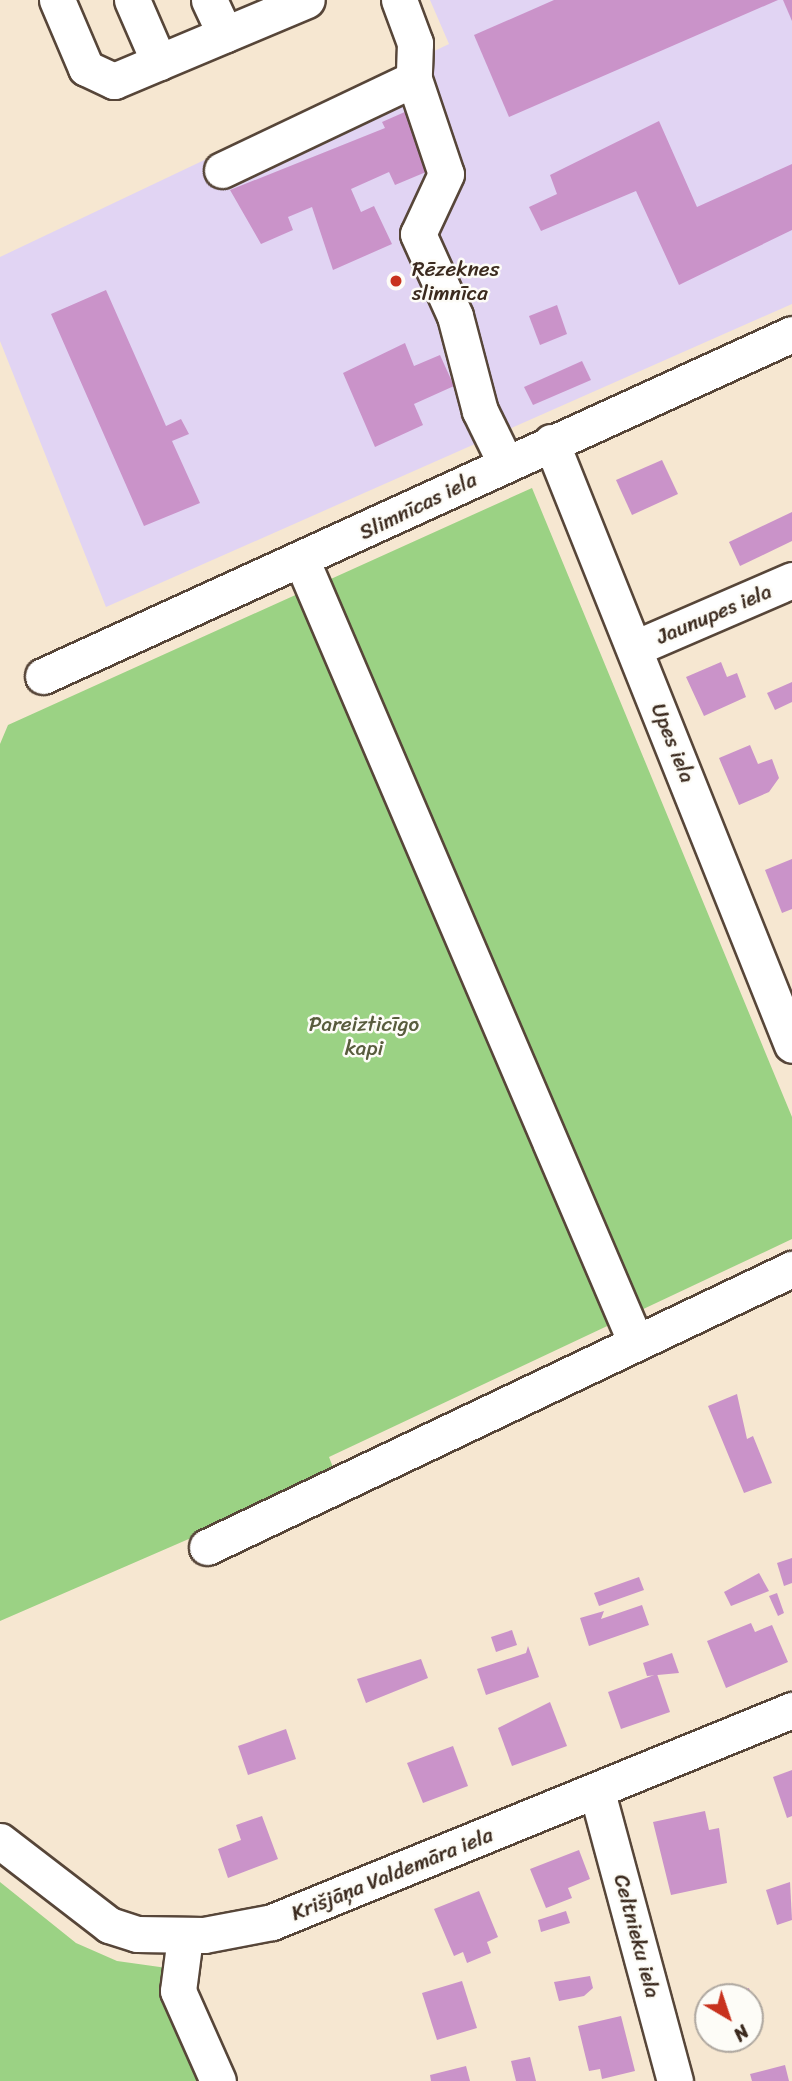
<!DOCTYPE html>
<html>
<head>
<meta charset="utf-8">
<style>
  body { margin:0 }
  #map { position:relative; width:792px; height:2081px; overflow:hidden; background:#f6e7d1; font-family:Sriracha,sans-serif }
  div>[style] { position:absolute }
  .built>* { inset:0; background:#e1d4f3 }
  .green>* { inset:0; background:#9bd284 }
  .building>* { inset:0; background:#ca93c9 }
  .roads { filter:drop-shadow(2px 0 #574639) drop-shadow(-2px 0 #574639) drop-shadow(0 2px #574639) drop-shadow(0 -2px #574639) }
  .minor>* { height:35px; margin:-17.5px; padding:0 17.5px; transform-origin:17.5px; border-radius:17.5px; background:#fff }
  .dots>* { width:19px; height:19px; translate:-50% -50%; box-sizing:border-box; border:4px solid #fdfcf7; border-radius:50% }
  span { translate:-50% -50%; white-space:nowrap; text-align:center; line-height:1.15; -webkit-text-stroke:5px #fdfcf7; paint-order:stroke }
  .poi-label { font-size:21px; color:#3b2a1e }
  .left { translate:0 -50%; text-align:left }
  .street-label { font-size:21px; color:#3b2a1e }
  .park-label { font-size:21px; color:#585c3d }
  .north { position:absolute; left:694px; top:1983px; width:70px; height:70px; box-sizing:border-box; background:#fdfcf7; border:2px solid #afa8a0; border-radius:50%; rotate:141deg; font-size:19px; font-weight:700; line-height:28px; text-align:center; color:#3b2a1e }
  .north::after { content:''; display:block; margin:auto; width:24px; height:32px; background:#c8321e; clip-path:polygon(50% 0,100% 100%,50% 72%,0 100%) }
</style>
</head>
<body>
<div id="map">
  <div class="built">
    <div style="clip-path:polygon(430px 0,792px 0,792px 304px,106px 607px,0 341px,0 257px,449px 44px)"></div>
  </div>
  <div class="green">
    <div style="clip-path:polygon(532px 488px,792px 1117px,792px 1239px,329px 1457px,336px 1475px,0 1621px,0 744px,8px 725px)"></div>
    <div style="clip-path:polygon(0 1882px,76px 1943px,117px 1961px,167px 1968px,207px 2081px,0 2081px)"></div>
  </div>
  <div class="building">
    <div style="clip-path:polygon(554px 0,778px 0,509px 117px,474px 35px)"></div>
    <div style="clip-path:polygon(783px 0,792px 0,792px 21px)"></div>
    <div style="clip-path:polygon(407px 111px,426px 172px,395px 185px,389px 172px,351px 189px,361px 212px,374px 206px,392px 244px,333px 270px,312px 207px,288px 217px,293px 230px,261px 244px,230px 190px,385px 128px,382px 122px)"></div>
    <div style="clip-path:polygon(659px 121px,697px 207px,792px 164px,792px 230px,679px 285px,636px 191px,541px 231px,529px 207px,557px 194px,550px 175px)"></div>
    <div style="clip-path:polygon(106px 290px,166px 426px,181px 419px,189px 434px,172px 441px,200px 503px,144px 526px,51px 314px)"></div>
    <div style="clip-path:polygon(557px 305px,567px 334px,540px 345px,529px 316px)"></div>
    <div style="clip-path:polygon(405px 343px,414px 366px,440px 355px,454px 386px,414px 404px,423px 425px,375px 447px,343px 373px)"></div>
    <div style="clip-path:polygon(582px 361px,591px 380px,533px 405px,524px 387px)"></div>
    <div style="clip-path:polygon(662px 460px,678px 494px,632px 515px,616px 480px)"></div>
    <div style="clip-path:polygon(792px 512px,792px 541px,740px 566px,729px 542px)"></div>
    <div style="clip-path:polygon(721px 662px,727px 677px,737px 673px,746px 697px,704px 716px,686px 677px)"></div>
    <div style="clip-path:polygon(792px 682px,792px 702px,775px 710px,767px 693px)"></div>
    <div style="clip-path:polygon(750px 745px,758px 764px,772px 759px,779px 778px,769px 792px,739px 805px,719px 758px)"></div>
    <div style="clip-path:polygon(792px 859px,792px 909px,782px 913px,765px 870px)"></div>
    <div style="clip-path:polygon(737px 1394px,747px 1439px,753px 1436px,772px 1483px,744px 1493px,708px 1406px)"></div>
    <div style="clip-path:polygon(792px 1558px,792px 1583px,784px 1586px,777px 1563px)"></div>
    <div style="clip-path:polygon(759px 1573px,769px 1591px,731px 1606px,724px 1592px)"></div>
    <div style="clip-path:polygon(639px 1577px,644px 1590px,599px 1606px,594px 1593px)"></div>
    <div style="clip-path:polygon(777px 1593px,784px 1613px,778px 1616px,769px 1596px)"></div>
    <div style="clip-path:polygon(642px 1605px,649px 1625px,589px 1646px,580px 1618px,604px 1611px,601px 1619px)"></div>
    <div style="clip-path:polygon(751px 1623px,755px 1632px,772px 1625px,788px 1662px,726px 1688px,707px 1641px)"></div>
    <div style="clip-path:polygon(512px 1630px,517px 1645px,496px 1652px,491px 1637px)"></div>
    <div style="clip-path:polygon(528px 1646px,539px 1677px,486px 1695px,477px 1669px,526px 1653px)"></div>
    <div style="clip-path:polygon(672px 1653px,679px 1673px,647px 1676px,643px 1663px)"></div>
    <div style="clip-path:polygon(421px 1659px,428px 1678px,366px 1703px,357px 1679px)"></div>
    <div style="clip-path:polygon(657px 1674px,670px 1712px,621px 1729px,608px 1692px)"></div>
    <div style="clip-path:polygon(550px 1702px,567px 1746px,512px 1766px,498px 1728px)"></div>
    <div style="clip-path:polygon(286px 1729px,296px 1759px,248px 1775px,238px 1746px)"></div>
    <div style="clip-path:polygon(453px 1746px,468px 1786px,423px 1803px,407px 1763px)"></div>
    <div style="clip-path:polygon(792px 1770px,792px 1816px,787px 1818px,773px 1777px)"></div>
    <div style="clip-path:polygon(705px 1811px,709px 1830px,719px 1828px,727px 1883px,671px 1895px,653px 1822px)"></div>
    <div style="clip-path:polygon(262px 1816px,278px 1859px,228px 1878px,218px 1849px,241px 1840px,236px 1825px)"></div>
    <div style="clip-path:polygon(579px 1850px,590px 1879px,568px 1888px,572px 1898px,546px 1908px,530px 1869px)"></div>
    <div style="clip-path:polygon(790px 1882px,792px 1920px,777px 1925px,766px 1890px)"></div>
    <div style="clip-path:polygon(479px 1891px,498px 1937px,487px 1942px,491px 1953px,467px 1963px,463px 1952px,454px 1956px,434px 1909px)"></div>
    <div style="clip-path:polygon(566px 1911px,570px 1923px,541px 1932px,538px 1920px)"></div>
    <div style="clip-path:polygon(590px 1976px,593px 1988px,584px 1996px,559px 2001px,554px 1982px)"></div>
    <div style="clip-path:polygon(462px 1981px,477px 2028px,437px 2040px,422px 1993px)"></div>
    <div style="clip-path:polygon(749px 1988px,760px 2029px,750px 2031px,750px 1997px,718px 1996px)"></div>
    <div style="clip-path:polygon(621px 2016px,635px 2071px,602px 2079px,600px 2069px,589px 2071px,578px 2026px)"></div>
    <div style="clip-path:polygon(530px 2057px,536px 2081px,516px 2081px,511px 2061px)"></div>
    <div style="clip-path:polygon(785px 2065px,789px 2081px,752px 2081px,750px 2074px)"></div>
    <div style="clip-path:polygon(466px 2066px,470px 2081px,431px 2081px,430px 2075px)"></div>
  </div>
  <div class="roads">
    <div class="minor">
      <div style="left:57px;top:0;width:74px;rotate:66.9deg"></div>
      <div style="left:86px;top:68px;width:31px;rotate:25deg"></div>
      <div style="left:114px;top:81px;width:209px;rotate:-22.8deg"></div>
      <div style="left:132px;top:0;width:68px;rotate:66.5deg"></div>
      <div style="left:209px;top:0;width:38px;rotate:65deg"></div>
      <div style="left:399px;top:0;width:46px;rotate:69.6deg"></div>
      <div style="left:415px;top:43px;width:36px;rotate:92deg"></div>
      <div style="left:414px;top:79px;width:100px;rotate:71.4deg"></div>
      <div style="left:446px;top:174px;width:66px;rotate:115deg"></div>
      <div style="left:418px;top:234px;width:90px;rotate:65.7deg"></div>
      <div style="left:455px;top:316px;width:98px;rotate:75.3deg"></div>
      <div style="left:480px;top:411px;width:59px;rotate:63.9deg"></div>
      <div style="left:222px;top:170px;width:212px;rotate:-25.4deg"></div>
      <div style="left:551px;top:442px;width:649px;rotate:68.21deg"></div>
      <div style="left:302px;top:561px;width:850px;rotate:66.87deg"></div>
      <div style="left:635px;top:648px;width:171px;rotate:-23.4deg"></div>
      <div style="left:43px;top:676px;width:823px;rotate:-24.54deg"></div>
      <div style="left:207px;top:1547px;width:648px;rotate:-25.42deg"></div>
      <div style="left:597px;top:1792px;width:299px;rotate:74.9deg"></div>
      <div style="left:0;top:1841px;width:138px;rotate:37.6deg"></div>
      <div style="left:109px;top:1925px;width:29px;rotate:18deg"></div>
      <div style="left:137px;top:1934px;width:67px;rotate:0.9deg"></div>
      <div style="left:204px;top:1935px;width:69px;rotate:-10.8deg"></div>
      <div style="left:272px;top:1922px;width:562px;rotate:-22.18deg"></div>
      <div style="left:185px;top:1937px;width:54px;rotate:97.4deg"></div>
      <div style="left:178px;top:1991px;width:98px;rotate:66deg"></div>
    </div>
  </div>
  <div class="dots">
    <div style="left:396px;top:281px;background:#c8321e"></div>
  </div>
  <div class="poi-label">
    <span class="left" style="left:412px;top:281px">Rēzeknes<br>slimnīca</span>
  </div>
  <div class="street-label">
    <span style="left:418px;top:506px;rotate:-26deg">Slimnīcas iela</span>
    <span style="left:714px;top:614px;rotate:-23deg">Jaunupes iela</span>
    <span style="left:673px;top:743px;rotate:68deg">Upes iela</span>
    <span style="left:392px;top:1874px;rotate:-22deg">Krišjāņa Valdemāra iela</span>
    <span style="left:637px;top:1936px;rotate:75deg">Celtnieku iela</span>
  </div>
  <div class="park-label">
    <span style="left:364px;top:1036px">Pareizticīgo<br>kapi</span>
  </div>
  <div class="north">N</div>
</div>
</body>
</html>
